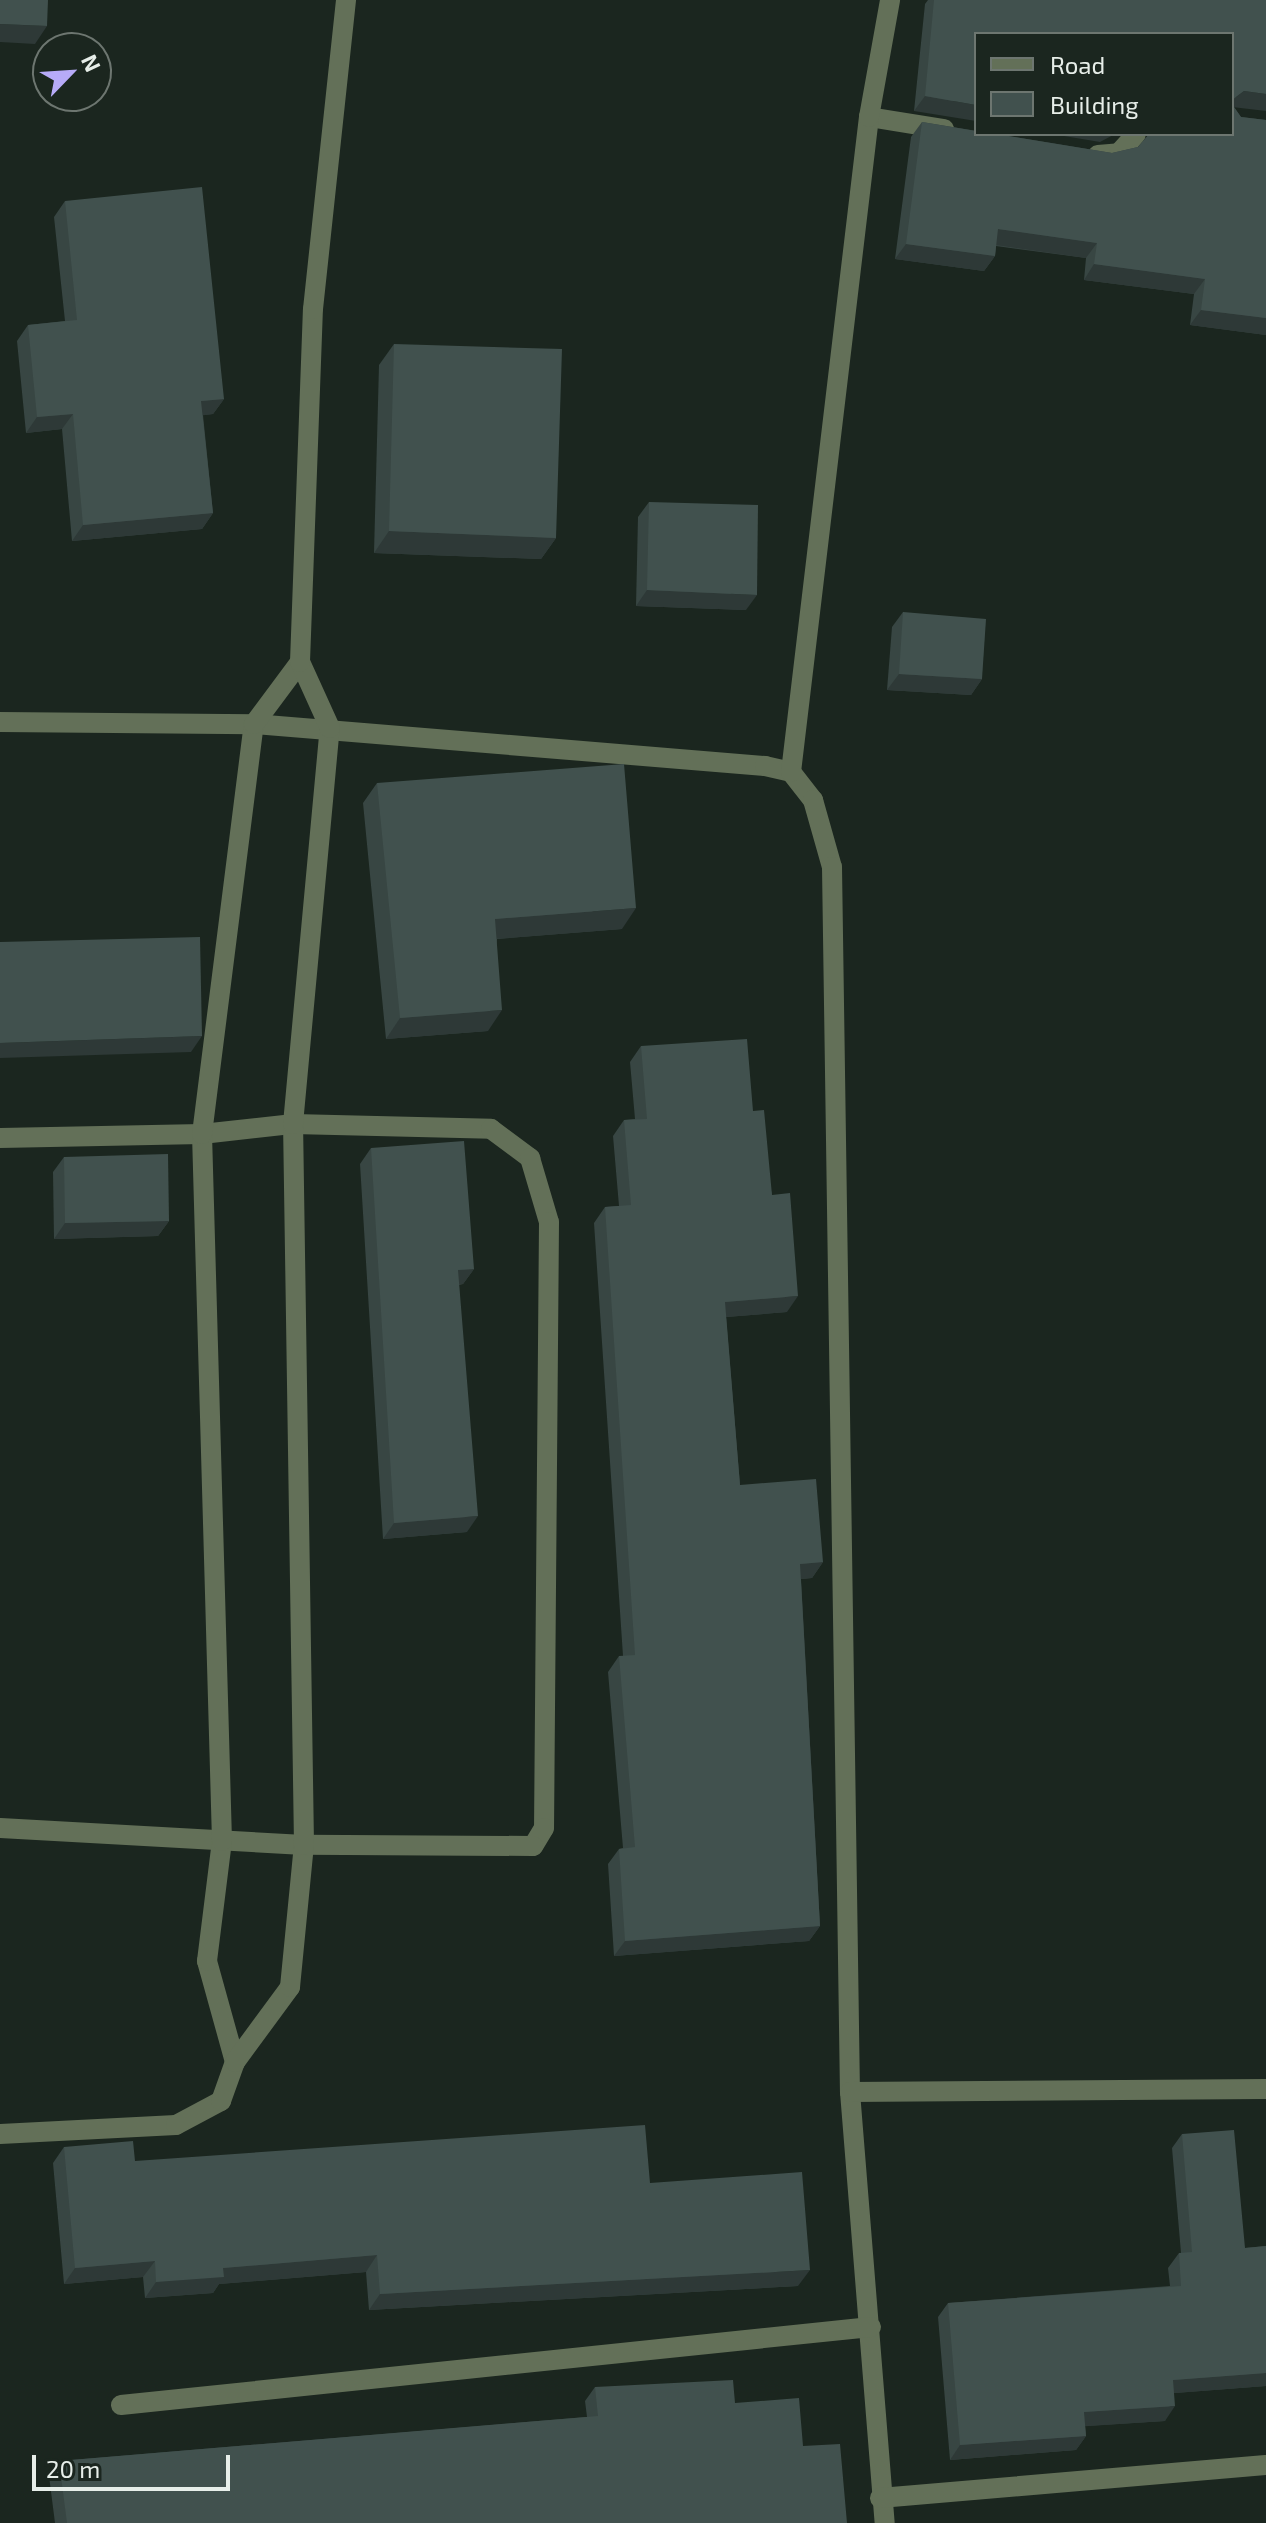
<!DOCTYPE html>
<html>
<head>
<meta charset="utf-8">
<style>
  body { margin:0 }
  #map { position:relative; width:1266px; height:2523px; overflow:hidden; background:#1b261f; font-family:"Exo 2",sans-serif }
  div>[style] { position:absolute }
  .street>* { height:20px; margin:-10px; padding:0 10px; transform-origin:10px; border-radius:10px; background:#637058 }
  .wall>* { inset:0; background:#384643 }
  .shaded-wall>* { inset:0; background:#2e3937 }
  .building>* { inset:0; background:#41514e }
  span { translate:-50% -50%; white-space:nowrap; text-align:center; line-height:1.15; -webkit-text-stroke:8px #1b261f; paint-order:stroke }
  .legend { position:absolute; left:974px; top:32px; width:260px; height:104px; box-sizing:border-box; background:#1b261f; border:2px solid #6d7670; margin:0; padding:10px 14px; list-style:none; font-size:24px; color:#e7eee9 }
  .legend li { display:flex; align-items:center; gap:16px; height:40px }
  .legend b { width:40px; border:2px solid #6d7670 }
  .north { position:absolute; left:32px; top:32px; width:80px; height:80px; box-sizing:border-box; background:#1b261f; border:2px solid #6d7670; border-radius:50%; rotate:65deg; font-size:22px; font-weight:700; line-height:32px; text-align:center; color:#e7eee9 }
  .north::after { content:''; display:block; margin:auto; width:28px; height:36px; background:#b7abf8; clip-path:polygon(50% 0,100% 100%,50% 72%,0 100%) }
  .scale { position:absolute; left:32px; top:2455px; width:198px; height:36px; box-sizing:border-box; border:4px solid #e7eee9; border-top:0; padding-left:10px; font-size:24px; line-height:28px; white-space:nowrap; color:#e7eee9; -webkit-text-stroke:6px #1b261f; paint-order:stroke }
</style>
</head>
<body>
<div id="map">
  <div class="street">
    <div style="left:869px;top:117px;width:76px;rotate:9.1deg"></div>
    <div style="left:1098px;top:155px;width:21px;rotate:-5deg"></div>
    <div style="left:1119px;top:153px;width:25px;rotate:-48deg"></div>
    <div style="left:0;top:722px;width:254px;rotate:0.5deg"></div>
    <div style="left:254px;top:724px;width:513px;rotate:4.7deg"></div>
    <div style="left:765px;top:766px;width:27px;rotate:13deg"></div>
    <div style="left:791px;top:772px;width:36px;rotate:52deg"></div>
    <div style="left:813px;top:800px;width:70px;rotate:74.2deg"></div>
    <div style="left:832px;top:867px;width:1225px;rotate:89.16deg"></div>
    <div style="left:850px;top:2092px;width:432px;rotate:85.4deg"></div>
    <div style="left:791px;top:772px;width:660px;rotate:-83.21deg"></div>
    <div style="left:869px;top:117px;width:119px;rotate:-79.8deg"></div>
    <div style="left:0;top:1138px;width:202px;rotate:-1.1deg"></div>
    <div style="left:202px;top:1134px;width:92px;rotate:-6.3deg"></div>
    <div style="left:293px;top:1124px;width:198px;rotate:1.4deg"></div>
    <div style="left:491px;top:1129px;width:49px;rotate:36.6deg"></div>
    <div style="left:530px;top:1158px;width:67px;rotate:73.5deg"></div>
    <div style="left:549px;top:1222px;width:606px;rotate:90.47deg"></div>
    <div style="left:544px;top:1828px;width:21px;rotate:121deg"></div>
    <div style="left:533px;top:1846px;width:229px;rotate:-179.7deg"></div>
    <div style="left:304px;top:1845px;width:304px;rotate:-176.8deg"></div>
    <div style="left:235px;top:2062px;width:105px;rotate:-105.5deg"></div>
    <div style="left:207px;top:1961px;width:121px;rotate:-82.9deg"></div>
    <div style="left:222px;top:1841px;width:707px;rotate:-91.62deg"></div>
    <div style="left:202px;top:1134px;width:413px;rotate:-82.8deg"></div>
    <div style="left:254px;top:724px;width:77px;rotate:-53.4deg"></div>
    <div style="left:850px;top:2092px;width:416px;rotate:-0.4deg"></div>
    <div style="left:0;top:2134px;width:176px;rotate:-2.9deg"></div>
    <div style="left:176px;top:2125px;width:51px;rotate:-28.1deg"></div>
    <div style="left:221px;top:2101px;width:41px;rotate:-70.3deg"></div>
    <div style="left:235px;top:2062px;width:93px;rotate:-53.7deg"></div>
    <div style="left:290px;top:1987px;width:143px;rotate:-84.4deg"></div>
    <div style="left:304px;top:1845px;width:721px;rotate:-90.87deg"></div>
    <div style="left:293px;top:1124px;width:398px;rotate:-84.7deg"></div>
    <div style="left:330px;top:728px;width:72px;rotate:-114.4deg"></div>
    <div style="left:300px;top:662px;width:353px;rotate:-87.9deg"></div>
    <div style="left:313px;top:309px;width:311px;rotate:-83.9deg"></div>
    <div style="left:121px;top:2405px;width:754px;rotate:-5.94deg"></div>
    <div style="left:880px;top:2498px;width:387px;rotate:-4.9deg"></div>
  </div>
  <div class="wall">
    <div style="clip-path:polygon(928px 0,1266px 0,1233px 106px,1241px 117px,1266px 120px,1266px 335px,1190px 325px,1194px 294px,1084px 280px,1086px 258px,996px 246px,995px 256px,984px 271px,895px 259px,911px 137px,922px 122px,1112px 153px,1138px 147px,1148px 136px,1146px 134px,1232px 134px,1232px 34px,914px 111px,925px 4px)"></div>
    <div style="clip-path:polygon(65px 201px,224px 399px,213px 414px,203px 415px,213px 513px,202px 529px,72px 541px,62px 429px,26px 433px,17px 341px,28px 325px,65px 321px,54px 217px)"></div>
    <div style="clip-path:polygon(394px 344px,556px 538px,541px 559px,374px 553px,379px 365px)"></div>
    <div style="clip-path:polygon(649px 502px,746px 610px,636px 606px,638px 517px)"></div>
    <div style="clip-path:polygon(903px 612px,982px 679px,971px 695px,887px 690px,892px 627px)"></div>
    <div style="clip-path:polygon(377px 783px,622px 929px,497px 939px,488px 1031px,386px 1039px,363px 803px)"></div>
    <div style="clip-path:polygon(641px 1046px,753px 1111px,772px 1195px,787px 1312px,726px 1317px,740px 1485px,823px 1562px,812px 1578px,801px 1579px,820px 1926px,809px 1941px,614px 1956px,608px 1864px,619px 1849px,623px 1848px,608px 1672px,619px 1656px,623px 1656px,594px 1223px,605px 1207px,619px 1206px,613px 1136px,624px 1120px,635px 1119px,630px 1062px)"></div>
    <div style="clip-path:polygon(371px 1148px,474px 1269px,463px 1284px,459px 1285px,467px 1532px,383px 1539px,360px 1164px)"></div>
    <div style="clip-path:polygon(64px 1157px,169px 1221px,158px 1236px,54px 1239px,53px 1172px)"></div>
    <div style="clip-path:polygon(1182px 2134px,1245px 2248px,1266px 2246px,1266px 2386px,1174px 2393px,1165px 2421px,1085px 2426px,1086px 2436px,1076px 2450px,950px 2460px,938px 2317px,948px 2303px,1170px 2286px,1168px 2268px,1179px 2253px,1181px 2253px,1172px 2148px)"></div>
    <div style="clip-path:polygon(64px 2147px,135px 2161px,650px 2183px,798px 2286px,369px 2310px,366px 2272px,219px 2284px,213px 2293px,145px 2298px,143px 2277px,64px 2284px,53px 2163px)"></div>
    <div style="clip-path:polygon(595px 2387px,735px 2403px,803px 2446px,847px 2523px,55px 2523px,49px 2476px,59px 2461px,587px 2417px,585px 2401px)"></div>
  </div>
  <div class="shaded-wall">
    <div style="clip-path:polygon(0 24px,47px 26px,35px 44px,0 42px)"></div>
    <div style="clip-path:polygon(1244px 91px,1266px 94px,1266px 111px,1232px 107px,1232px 100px)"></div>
    <div style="clip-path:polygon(925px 96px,976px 105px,976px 121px,914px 111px)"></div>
    <div style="clip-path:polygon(1052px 134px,1115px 134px,1100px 142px)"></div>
    <div style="clip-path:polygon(998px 229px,1097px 243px,1086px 258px,988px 244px)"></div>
    <div style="clip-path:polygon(906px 244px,995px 256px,984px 271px,895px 259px)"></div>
    <div style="clip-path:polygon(1094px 264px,1205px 279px,1194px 294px,1084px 280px)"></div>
    <div style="clip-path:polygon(1201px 310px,1266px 318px,1266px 335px,1190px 325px)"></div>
    <div style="clip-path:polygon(224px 399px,213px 414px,190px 417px,201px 401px)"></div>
    <div style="clip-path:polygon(73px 414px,62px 429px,26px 433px,37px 417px)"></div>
    <div style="clip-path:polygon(213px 513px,202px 529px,72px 541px,83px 525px)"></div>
    <div style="clip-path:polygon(389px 531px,556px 538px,541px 559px,374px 553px)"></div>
    <div style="clip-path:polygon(647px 590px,757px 595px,746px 610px,636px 606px)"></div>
    <div style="clip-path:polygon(899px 674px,982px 679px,971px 695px,887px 690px)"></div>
    <div style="clip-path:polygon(636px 908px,622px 929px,481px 940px,495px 919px)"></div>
    <div style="clip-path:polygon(502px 1010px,488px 1031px,386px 1039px,400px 1018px)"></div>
    <div style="clip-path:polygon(202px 1036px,191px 1052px,0 1058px,0 1043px)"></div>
    <div style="clip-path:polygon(169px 1221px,158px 1236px,54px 1239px,65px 1223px)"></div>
    <div style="clip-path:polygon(474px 1269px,463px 1284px,447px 1286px,458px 1270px)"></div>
    <div style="clip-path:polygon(798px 1296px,787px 1312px,714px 1318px,725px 1302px)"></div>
    <div style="clip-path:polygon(478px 1516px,467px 1532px,383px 1539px,394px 1523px)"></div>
    <div style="clip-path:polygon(823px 1562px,812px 1578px,789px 1580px,800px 1564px)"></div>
    <div style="clip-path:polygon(820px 1926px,809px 1941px,614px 1956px,625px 1941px)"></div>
    <div style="clip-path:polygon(377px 2255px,366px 2272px,219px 2284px,213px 2293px,145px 2298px,156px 2282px,223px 2268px)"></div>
    <div style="clip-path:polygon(155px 2261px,143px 2277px,64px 2284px,75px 2268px)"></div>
    <div style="clip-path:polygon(810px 2270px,798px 2286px,369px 2310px,380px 2294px)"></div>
    <div style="clip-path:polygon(1266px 2373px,1266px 2386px,1163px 2394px,1173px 2380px)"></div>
    <div style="clip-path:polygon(1175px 2406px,1165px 2421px,1074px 2427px,1084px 2412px)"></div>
    <div style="clip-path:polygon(1086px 2436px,1076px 2450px,950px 2460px,960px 2445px)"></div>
  </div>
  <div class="building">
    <div style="clip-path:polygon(0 0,48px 0,47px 26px,0 24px)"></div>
    <div style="clip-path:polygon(934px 0,1266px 0,1266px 94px,1244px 91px,1232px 100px,1232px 34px,976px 34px,976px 105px,925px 96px)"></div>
    <div style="clip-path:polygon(1232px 104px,1241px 117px,1266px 120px,1266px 318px,1201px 310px,1205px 279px,1094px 264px,1097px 243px,998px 229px,995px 256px,906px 244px,922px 122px,976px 131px,976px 134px,996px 134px,1112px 153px,1138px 147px,1149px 134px,1232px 134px)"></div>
    <div style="clip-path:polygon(202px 187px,224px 399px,201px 401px,213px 513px,83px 525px,73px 414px,37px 417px,28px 325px,77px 320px,65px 201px)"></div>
    <div style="clip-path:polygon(394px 344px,562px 349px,556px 538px,389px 531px)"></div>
    <div style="clip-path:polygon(649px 502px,758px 505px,757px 595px,647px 590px)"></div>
    <div style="clip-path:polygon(903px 612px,986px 619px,982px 679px,899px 674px)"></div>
    <div style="clip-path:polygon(624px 764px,636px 908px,495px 919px,502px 1010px,400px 1018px,377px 783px)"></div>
    <div style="clip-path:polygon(200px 937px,202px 1036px,0 1043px,0 942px)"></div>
    <div style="clip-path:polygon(747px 1039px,753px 1111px,764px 1110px,772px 1195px,790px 1193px,798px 1296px,725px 1302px,740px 1485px,816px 1479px,823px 1562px,800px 1564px,820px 1926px,625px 1941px,619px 1849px,635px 1847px,619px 1656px,635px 1655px,605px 1207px,631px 1205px,624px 1120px,647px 1119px,641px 1046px)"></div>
    <div style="clip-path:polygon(464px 1141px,474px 1269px,458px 1270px,478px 1516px,394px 1523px,371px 1148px)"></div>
    <div style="clip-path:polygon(168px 1154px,169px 1221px,65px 1223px,64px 1157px)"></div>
    <div style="clip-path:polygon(645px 2125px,650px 2183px,802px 2172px,810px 2270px,380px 2294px,377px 2255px,223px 2268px,224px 2277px,156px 2282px,155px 2261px,75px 2268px,64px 2147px,133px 2141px,135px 2161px)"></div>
    <div style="clip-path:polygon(1234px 2130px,1245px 2248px,1266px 2246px,1266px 2373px,1173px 2380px,1175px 2406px,1084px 2412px,1086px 2436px,960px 2445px,948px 2303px,1181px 2286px,1179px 2253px,1192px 2252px,1182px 2134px)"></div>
    <div style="clip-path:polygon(733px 2380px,735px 2403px,799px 2398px,803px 2446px,840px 2444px,847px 2523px,67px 2523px,59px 2461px,598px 2416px,595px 2387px)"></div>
  </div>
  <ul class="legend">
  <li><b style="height:10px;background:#637058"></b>Road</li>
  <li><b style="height:22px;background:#41514e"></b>Building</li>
  </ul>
  <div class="north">N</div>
  <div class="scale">20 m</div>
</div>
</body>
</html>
